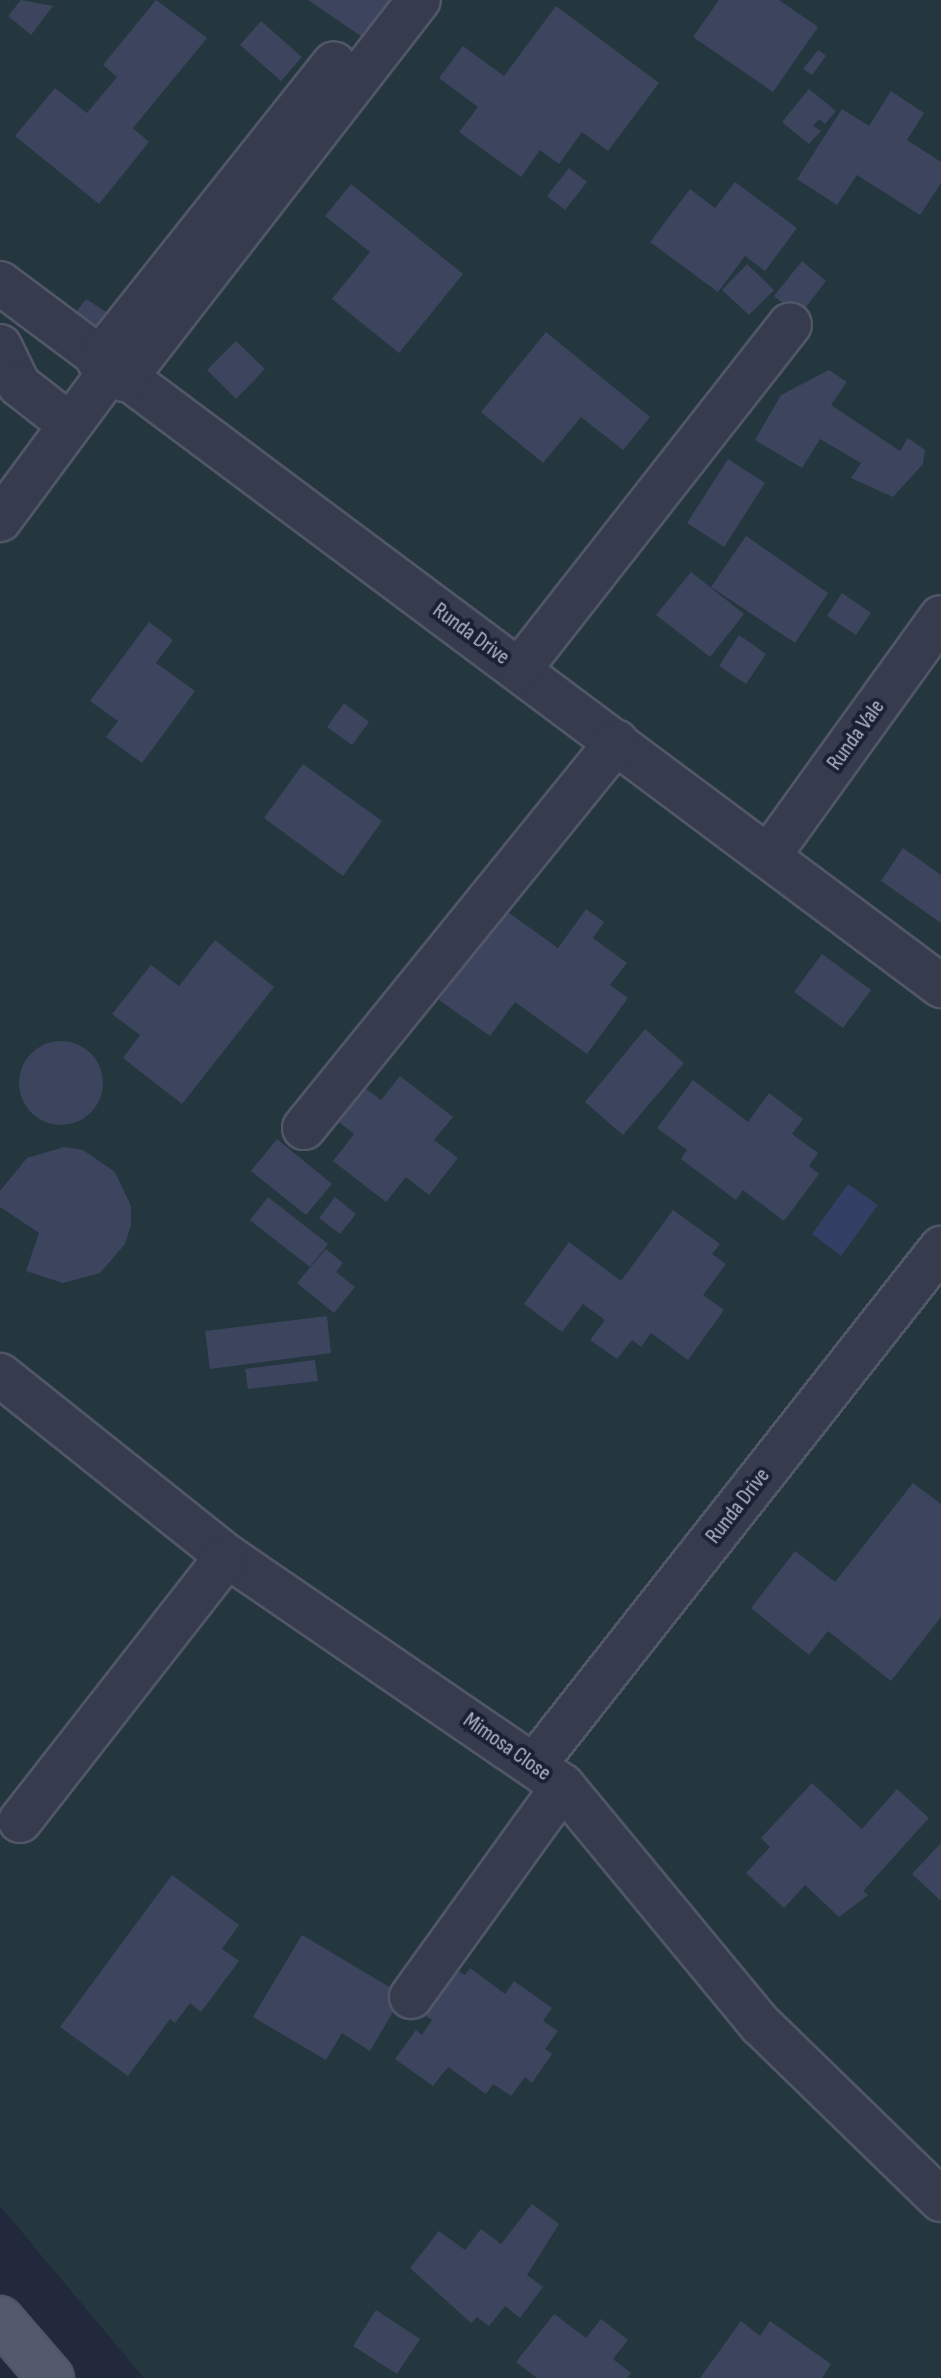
<!DOCTYPE html>
<html>
<head>
<meta charset="utf-8">
<style>
  body { margin:0 }
  #map { position:relative; width:941px; height:2378px; overflow:hidden; background:#22293d; font-family:"Sofia Sans Condensed",sans-serif }
  div>[style] { position:absolute }
  .green>* { inset:0; background:#24363e }
  .water>* { inset:0; background:#333f64 }
  .building>* { inset:0; background:#3d455e }
  .round { border-radius:50% }
  .roads { filter:drop-shadow(2px 0 #515668) drop-shadow(-2px 0 #515668) drop-shadow(0 2px #515668) drop-shadow(0 -2px #515668) }
  .minor>* { height:42px; margin:-21px; padding:0 21px; transform-origin:21px; border-radius:21px; background:#363b4d }
  .major>* { height:44px; margin:-22px; padding:0 22px; transform-origin:22px; border-radius:22px; background:#545a6d }
  span { translate:-50% -50%; white-space:nowrap; text-align:center; line-height:1.15; -webkit-text-stroke:8px #1b2032; paint-order:stroke }
  .street-label { font-size:22px; color:#b1b6c9 }
</style>
</head>
<body>
<div id="map">
  <div class="green">
    <div style="clip-path:polygon(0 0,941px 0,941px 2378px,144px 2378px,0 2206px)"></div>
  </div>
  <div class="water">
    <div style="clip-path:polygon(848px 1184px,878px 1205px,841px 1256px,812px 1234px)"></div>
  </div>
  <div class="building">
    <div style="clip-path:polygon(21px 0,53px 6px,31px 35px,8px 16px)"></div>
    <div style="clip-path:polygon(156px 0,207px 38px,133px 128px,149px 142px,99px 204px,15px 136px,55px 88px,87px 113px,117px 77px,103px 65px)"></div>
    <div style="clip-path:polygon(308px 0,400px 0,371px 43px)"></div>
    <div style="clip-path:polygon(719px 0,779px 0,818px 27px,773px 92px,693px 37px)"></div>
    <div style="clip-path:polygon(556px 6px,659px 83px,608px 151px,582px 132px,559px 164px,540px 150px,521px 177px,459px 132px,478px 107px,439px 78px,463px 46px,504px 76px)"></div>
    <div style="clip-path:polygon(261px 21px,302px 57px,281px 81px,240px 45px)"></div>
    <div style="clip-path:polygon(818px 50px,826px 56px,812px 75px,803px 69px)"></div>
    <div style="clip-path:polygon(809px 89px,836px 111px,825px 124px,819px 119px,813px 126px,821px 131px,809px 144px,782px 122px)"></div>
    <div style="clip-path:polygon(891px 91px,924px 113px,907px 140px,941px 162px,941px 183px,920px 215px,857px 175px,837px 205px,797px 179px,842px 109px,869px 126px)"></div>
    <div style="clip-path:polygon(569px 168px,587px 182px,565px 210px,547px 196px)"></div>
    <div style="clip-path:polygon(735px 182px,797px 228px,765px 271px,745px 256px,718px 292px,650px 242px,690px 189px,715px 208px)"></div>
    <div style="clip-path:polygon(351px 184px,463px 274px,399px 353px,332px 299px,370px 252px,325px 216px)"></div>
    <div style="clip-path:polygon(802px 261px,826px 281px,799px 316px,774px 296px)"></div>
    <div style="clip-path:polygon(747px 264px,774px 290px,749px 315px,722px 290px)"></div>
    <div style="clip-path:polygon(86px 299px,111px 315px,99px 332px,74px 315px)"></div>
    <div style="clip-path:polygon(546px 332px,650px 417px,623px 450px,581px 417px,543px 463px,481px 412px)"></div>
    <div style="clip-path:polygon(236px 341px,265px 369px,236px 399px,207px 370px)"></div>
    <div style="clip-path:polygon(829px 370px,847px 382px,831px 405px,900px 451px,908px 438px,925px 450px,923px 464px,893px 497px,851px 478px,861px 463px,820px 439px,802px 468px,755px 440px,781px 395px)"></div>
    <div style="clip-path:polygon(728px 459px,765px 483px,724px 547px,687px 523px)"></div>
    <div style="clip-path:polygon(746px 536px,828px 593px,795px 643px,711px 587px)"></div>
    <div style="clip-path:polygon(691px 572px,744px 614px,710px 657px,656px 615px)"></div>
    <div style="clip-path:polygon(842px 593px,871px 613px,856px 635px,827px 616px)"></div>
    <div style="clip-path:polygon(149px 622px,173px 640px,156px 663px,195px 691px,142px 763px,106px 737px,118px 721px,90px 701px)"></div>
    <div style="clip-path:polygon(739px 635px,766px 654px,746px 684px,719px 666px)"></div>
    <div style="clip-path:polygon(344px 703px,369px 722px,352px 745px,327px 727px)"></div>
    <div style="clip-path:polygon(303px 764px,382px 821px,343px 876px,264px 818px)"></div>
    <div style="clip-path:polygon(903px 848px,941px 875px,941px 923px,881px 881px)"></div>
    <div style="clip-path:polygon(586px 909px,604px 922px,593px 938px,627px 963px,610px 985px,628px 998px,587px 1054px,515px 1002px,490px 1036px,439px 1000px,505px 910px,558px 948px)"></div>
    <div style="clip-path:polygon(215px 940px,274px 987px,182px 1104px,123px 1058px,140px 1035px,112px 1014px,151px 965px,179px 986px)"></div>
    <div style="clip-path:polygon(822px 954px,871px 990px,843px 1028px,794px 992px)"></div>
    <div style="clip-path:polygon(645px 1029px,684px 1063px,623px 1135px,585px 1102px)"></div>
    <div class="round" style="left:19px;top:1041px;width:84px;height:84px"></div>
    <div style="clip-path:polygon(400px 1076px,453px 1117px,434px 1140px,458px 1158px,429px 1195px,406px 1177px,386px 1202px,333px 1161px,354px 1134px,330px 1115px,357px 1082px,381px 1100px)"></div>
    <div style="clip-path:polygon(693px 1080px,748px 1122px,769px 1093px,803px 1119px,792px 1134px,818px 1153px,809px 1166px,819px 1174px,784px 1221px,743px 1190px,736px 1200px,681px 1159px,687px 1150px,657px 1128px)"></div>
    <div style="clip-path:polygon(277px 1139px,332px 1184px,306px 1215px,251px 1171px)"></div>
    <div style="clip-path:polygon(64px 1147px,83px 1150px,115px 1172px,131px 1206px,131px 1225px,125px 1244px,100px 1273px,63px 1283px,26px 1271px,39px 1233px,0 1207px,0 1191px,27px 1158px)"></div>
    <div style="clip-path:polygon(268px 1197px,328px 1244px,310px 1267px,250px 1220px)"></div>
    <div style="clip-path:polygon(335px 1197px,356px 1214px,340px 1234px,319px 1218px)"></div>
    <div style="clip-path:polygon(673px 1210px,720px 1244px,712px 1254px,726px 1264px,703px 1295px,724px 1310px,688px 1360px,651px 1333px,641px 1347px,632px 1340px,617px 1359px,590px 1340px,605px 1320px,583px 1304px,562px 1332px,524px 1304px,569px 1242px,621px 1281px)"></div>
    <div style="clip-path:polygon(326px 1249px,343px 1263px,336px 1272px,355px 1287px,334px 1313px,297px 1283px)"></div>
    <div style="clip-path:polygon(327px 1316px,331px 1353px,210px 1369px,205px 1331px)"></div>
    <div style="clip-path:polygon(315px 1360px,318px 1381px,248px 1389px,245px 1369px)"></div>
    <div style="clip-path:polygon(913px 1483px,941px 1504px,941px 1617px,891px 1681px,828px 1631px,809px 1655px,751px 1608px,795px 1551px,835px 1582px)"></div>
    <div style="clip-path:polygon(812px 1783px,862px 1829px,897px 1789px,929px 1818px,863px 1891px,868px 1895px,839px 1917px,805px 1885px,784px 1908px,746px 1873px,770px 1847px,761px 1838px)"></div>
    <div style="clip-path:polygon(941px 1843px,941px 1899px,940px 1900px,912px 1874px)"></div>
    <div style="clip-path:polygon(172px 1875px,239px 1925px,222px 1949px,239px 1961px,201px 2012px,190px 2003px,175px 2023px,170px 2019px,128px 2076px,60px 2027px)"></div>
    <div style="clip-path:polygon(302px 1935px,403px 1995px,370px 2051px,342px 2033px,326px 2060px,253px 2017px)"></div>
    <div style="clip-path:polygon(470px 1968px,505px 1994px,514px 1981px,552px 2008px,543px 2021px,558px 2031px,545px 2049px,552px 2054px,532px 2083px,525px 2077px,511px 2096px,493px 2084px,486px 2094px,448px 2067px,433px 2086px,395px 2059px,416px 2030px,422px 2035px,432px 2020px,426px 2016px,458px 1971px,465px 1975px)"></div>
    <div style="clip-path:polygon(532px 2204px,559px 2224px,527px 2275px,543px 2287px,520px 2318px,505px 2306px,489px 2326px,477px 2317px,471px 2323px,410px 2268px,439px 2231px,465px 2250px,481px 2229px,501px 2244px)"></div>
    <div style="clip-path:polygon(376px 2310px,420px 2339px,397px 2374px,353px 2346px)"></div>
    <div style="clip-path:polygon(554px 2314px,586px 2338px,601px 2319px,628px 2340px,613px 2359px,631px 2373px,627px 2378px,537px 2378px,516px 2362px)"></div>
    <div style="clip-path:polygon(741px 2321px,760px 2336px,770px 2321px,831px 2364px,822px 2378px,700px 2378px)"></div>
  </div>
  <div class="roads">
    <div class="minor">
      <div style="left:0;top:283px;width:1175px;rotate:36.76deg"></div>
      <div style="left:0;top:346px;width:43px;rotate:64deg"></div>
      <div style="left:19px;top:385px;width:63px;rotate:38deg"></div>
      <div style="left:98px;top:360px;width:379px;rotate:-51.5deg"></div>
      <div style="left:124px;top:380px;width:481px;rotate:-52.2deg"></div>
      <div style="left:0;top:520px;width:187px;rotate:-53.5deg"></div>
      <div style="left:519px;top:670px;width:439px;rotate:-51.9deg"></div>
      <div style="left:770px;top:854px;width:292px;rotate:-54.2deg"></div>
      <div style="left:304px;top:1128px;width:497px;rotate:-51deg"></div>
      <div style="left:0;top:1375px;width:290px;rotate:38.6deg"></div>
      <div style="left:227px;top:1556px;width:407px;rotate:34.4deg"></div>
      <div style="left:563px;top:1786px;width:310px;rotate:50.4deg"></div>
      <div style="left:761px;top:2025px;width:251px;rotate:44.2deg"></div>
      <div style="left:535px;top:1764px;width:657px;rotate:-51.8deg"></div>
      <div style="left:20px;top:1821px;width:336px;rotate:-52deg"></div>
      <div style="left:411px;top:1997px;width:260px;rotate:-54.2deg"></div>
    </div>
    <div class="major">
      <div style="left:0;top:2319px;width:78px;rotate:49.2deg"></div>
    </div>
  </div>
  <div class="street-label">
    <span style="left:471px;top:634px;rotate:36deg">Runda Drive</span>
    <span style="left:856px;top:735px;rotate:-54deg">Runda Vale</span>
    <span style="left:738px;top:1506px;rotate:-52deg">Runda Drive</span>
    <span style="left:507px;top:1747px;rotate:35deg">Mimosa Close</span>
  </div>
</div>
</body>
</html>
